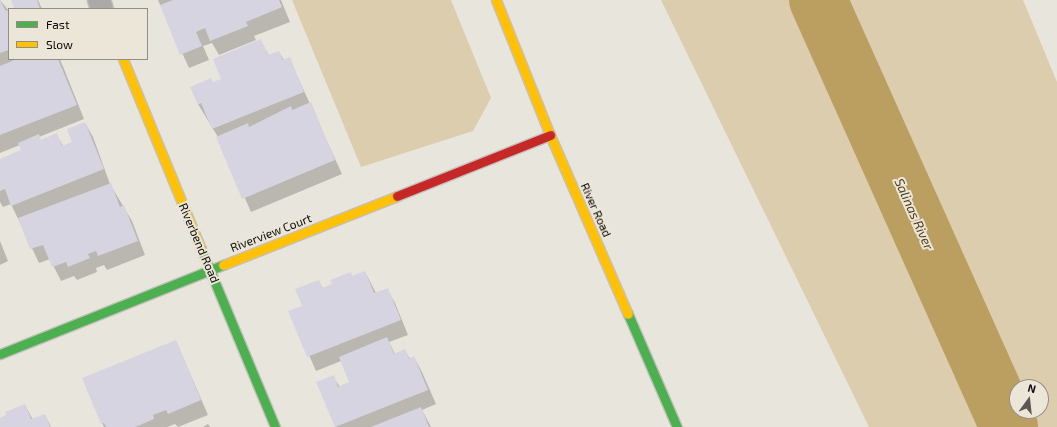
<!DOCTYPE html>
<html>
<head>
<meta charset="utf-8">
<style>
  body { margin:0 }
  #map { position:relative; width:1057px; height:427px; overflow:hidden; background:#e8e5dd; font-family:"Exo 2",sans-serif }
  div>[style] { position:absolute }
  .green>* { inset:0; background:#dccdae }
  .shadow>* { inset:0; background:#0003 }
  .river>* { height:58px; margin:-29px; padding:0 29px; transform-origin:29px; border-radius:29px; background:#ba9f61 }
  .building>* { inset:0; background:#d6d4e0 }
  .roads { filter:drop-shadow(1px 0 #c4c1bc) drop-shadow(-1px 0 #c4c1bc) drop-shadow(0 1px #c4c1bc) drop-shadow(0 -1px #c4c1bc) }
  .street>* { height:22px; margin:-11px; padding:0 11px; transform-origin:11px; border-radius:11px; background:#acaaa8 }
  .fast>* { height:9px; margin:-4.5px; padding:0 4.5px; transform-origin:4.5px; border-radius:4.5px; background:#4caf50 }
  .slow>* { height:9px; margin:-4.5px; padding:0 4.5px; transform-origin:4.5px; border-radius:4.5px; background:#ffc107 }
  .jam>* { height:9px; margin:-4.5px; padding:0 4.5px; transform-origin:4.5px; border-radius:4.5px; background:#c62828 }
  span { translate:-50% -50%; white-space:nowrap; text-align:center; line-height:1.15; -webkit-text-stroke:4px #ece6d9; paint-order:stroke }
  .street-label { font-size:12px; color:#0d0b08 }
  .water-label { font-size:13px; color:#4c3b18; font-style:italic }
  .legend { position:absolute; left:8px; top:8px; width:140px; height:52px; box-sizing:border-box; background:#ece6d9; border:1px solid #938e85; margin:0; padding:5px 7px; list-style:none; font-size:12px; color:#0d0b08 }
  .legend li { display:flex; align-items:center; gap:8px; height:20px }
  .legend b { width:20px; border:1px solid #938e85 }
  .north { position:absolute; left:1009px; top:379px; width:40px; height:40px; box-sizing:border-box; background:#ece6d9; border:1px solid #938e85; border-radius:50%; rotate:15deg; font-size:11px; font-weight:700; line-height:16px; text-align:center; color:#0d0b08 }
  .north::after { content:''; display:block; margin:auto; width:14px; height:18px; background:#5a5753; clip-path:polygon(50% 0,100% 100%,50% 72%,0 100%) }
</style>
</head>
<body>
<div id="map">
  <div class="green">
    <div style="clip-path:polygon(292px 0,451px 0,491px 98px,473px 131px,361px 167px)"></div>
    <div style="clip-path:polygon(evenodd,661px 0,1023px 0,1057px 82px,1057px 427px,869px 427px,661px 0,1017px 387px,1041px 387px,1041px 411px,1017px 411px,1017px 387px)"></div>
  </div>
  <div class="shadow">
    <div style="clip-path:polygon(0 0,9px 11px,9px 59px,60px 59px,84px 119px,39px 137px,41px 141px,57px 135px,63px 146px,73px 142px,85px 123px,93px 137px,110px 184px,132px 221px,145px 255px,107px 270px,104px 265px,96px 268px,97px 272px,77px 280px,74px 276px,61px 281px,50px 259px,39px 263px,11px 204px,3px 207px,0 202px,0 160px,23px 151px,20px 145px,0 153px)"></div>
    <div style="clip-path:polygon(12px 0,38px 0,42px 9px,15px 9px)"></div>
    <div style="clip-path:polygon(158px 0,281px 0,290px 22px,254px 36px,256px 40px,219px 55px,212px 43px,203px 46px,209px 60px,189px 68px)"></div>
    <div style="clip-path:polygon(261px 41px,269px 56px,279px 52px,284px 60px,289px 58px,342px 174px,251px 212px,218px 137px,198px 104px,213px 83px,223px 80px)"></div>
    <div style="clip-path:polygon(0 241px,8px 261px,0 265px)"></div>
    <div style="clip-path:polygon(365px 272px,376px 293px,387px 289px,395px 303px,408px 335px,389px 342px,395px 354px,405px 351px,410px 359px,414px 357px,422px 372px,436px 404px,422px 410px,431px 427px,336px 427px,318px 383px,333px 377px,340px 387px,350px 383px,341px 361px,316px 371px,290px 312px,303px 307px,319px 281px,323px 289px)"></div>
    <div style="clip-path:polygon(176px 341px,208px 415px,178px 427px,175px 424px,167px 427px,104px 427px,83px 379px)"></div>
    <div style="clip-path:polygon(25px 405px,33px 420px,45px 415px,51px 427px,0 427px,0 419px)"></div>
    <div style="clip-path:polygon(208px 424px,210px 427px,203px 427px)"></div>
  </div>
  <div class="river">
    <div style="left:818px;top:0;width:468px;rotate:65.9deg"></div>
  </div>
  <div class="building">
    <div style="clip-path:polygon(0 0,6px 11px,9px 10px,9px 50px,0 53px)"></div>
    <div style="clip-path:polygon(11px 0,37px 0,40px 9px,15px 9px)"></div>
    <div style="clip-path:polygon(173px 0,279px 0,282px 7px,246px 22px,248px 26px,210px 41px,205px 28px,196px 32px,202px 46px,180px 55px,160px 5px)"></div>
    <div style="clip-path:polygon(261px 39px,268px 55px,279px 51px,283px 60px,290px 57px,304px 92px,212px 129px,201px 103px,198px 105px,190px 87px,211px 78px,213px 82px,221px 79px,213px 59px)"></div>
    <div style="clip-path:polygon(17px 59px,58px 59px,77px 105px,0 135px,0 66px)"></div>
    <div style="clip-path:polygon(311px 102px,335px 160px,242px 199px,216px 137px,248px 123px,249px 127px,291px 106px,292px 110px)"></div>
    <div style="clip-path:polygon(85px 122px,104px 169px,11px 206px,5px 189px,0 191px,0 159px,21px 150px,18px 143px,39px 134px,41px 140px,57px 133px,62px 146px,72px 142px,67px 129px)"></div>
    <div style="clip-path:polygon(111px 183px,120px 207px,124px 205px,138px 241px,98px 256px,96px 251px,88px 254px,90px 258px,68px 267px,66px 262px,52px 267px,43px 245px,30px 249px,18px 218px)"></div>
    <div style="clip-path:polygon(365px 271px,374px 293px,388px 288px,401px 320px,307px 357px,288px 311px,302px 306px,295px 289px,319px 280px,322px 288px,332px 284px,330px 280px,351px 272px,352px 276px)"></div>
    <div style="clip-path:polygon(387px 337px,394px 354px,405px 349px,409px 359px,414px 356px,428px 390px,335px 427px,316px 382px,334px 375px,338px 387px,349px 382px,339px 357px)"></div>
    <div style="clip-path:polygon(176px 340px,201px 400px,168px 414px,166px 410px,153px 415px,154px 419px,135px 427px,106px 427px,104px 423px,101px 424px,82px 378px)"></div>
    <div style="clip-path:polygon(25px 404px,31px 419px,45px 414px,50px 427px,0 427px,0 418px,6px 415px,5px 412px)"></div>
    <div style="clip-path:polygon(421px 407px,429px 427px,371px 427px)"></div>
  </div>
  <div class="roads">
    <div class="street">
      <div style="left:99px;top:0;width:9px;rotate:72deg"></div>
    </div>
    <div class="fast">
      <div style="left:201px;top:249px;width:193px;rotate:67.4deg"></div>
      <div style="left:628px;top:314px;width:123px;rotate:66.6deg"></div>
      <div style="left:0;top:354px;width:240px;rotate:-21.8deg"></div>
    </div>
    <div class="slow">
      <div style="left:496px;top:0;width:145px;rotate:68.2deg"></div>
      <div style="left:550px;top:135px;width:195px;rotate:66.5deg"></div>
      <div style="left:123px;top:59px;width:205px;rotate:67.7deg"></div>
      <div style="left:223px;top:265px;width:187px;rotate:-21.6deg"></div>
    </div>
    <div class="jam">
      <div style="left:397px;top:196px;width:165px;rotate:-21.7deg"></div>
    </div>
  </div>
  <div class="street-label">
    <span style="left:596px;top:210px;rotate:66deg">River Road</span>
    <span style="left:271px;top:233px;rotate:-21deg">Riverview Court</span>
    <span style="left:199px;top:243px;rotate:67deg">Riverbend Road</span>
  </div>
  <div class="water-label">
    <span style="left:914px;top:214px;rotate:66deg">Salinas River</span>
  </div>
  <ul class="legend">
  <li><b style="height:5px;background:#4caf50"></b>Fast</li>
  <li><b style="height:5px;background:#ffc107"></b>Slow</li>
  </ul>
  <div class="north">N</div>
</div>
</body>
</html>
